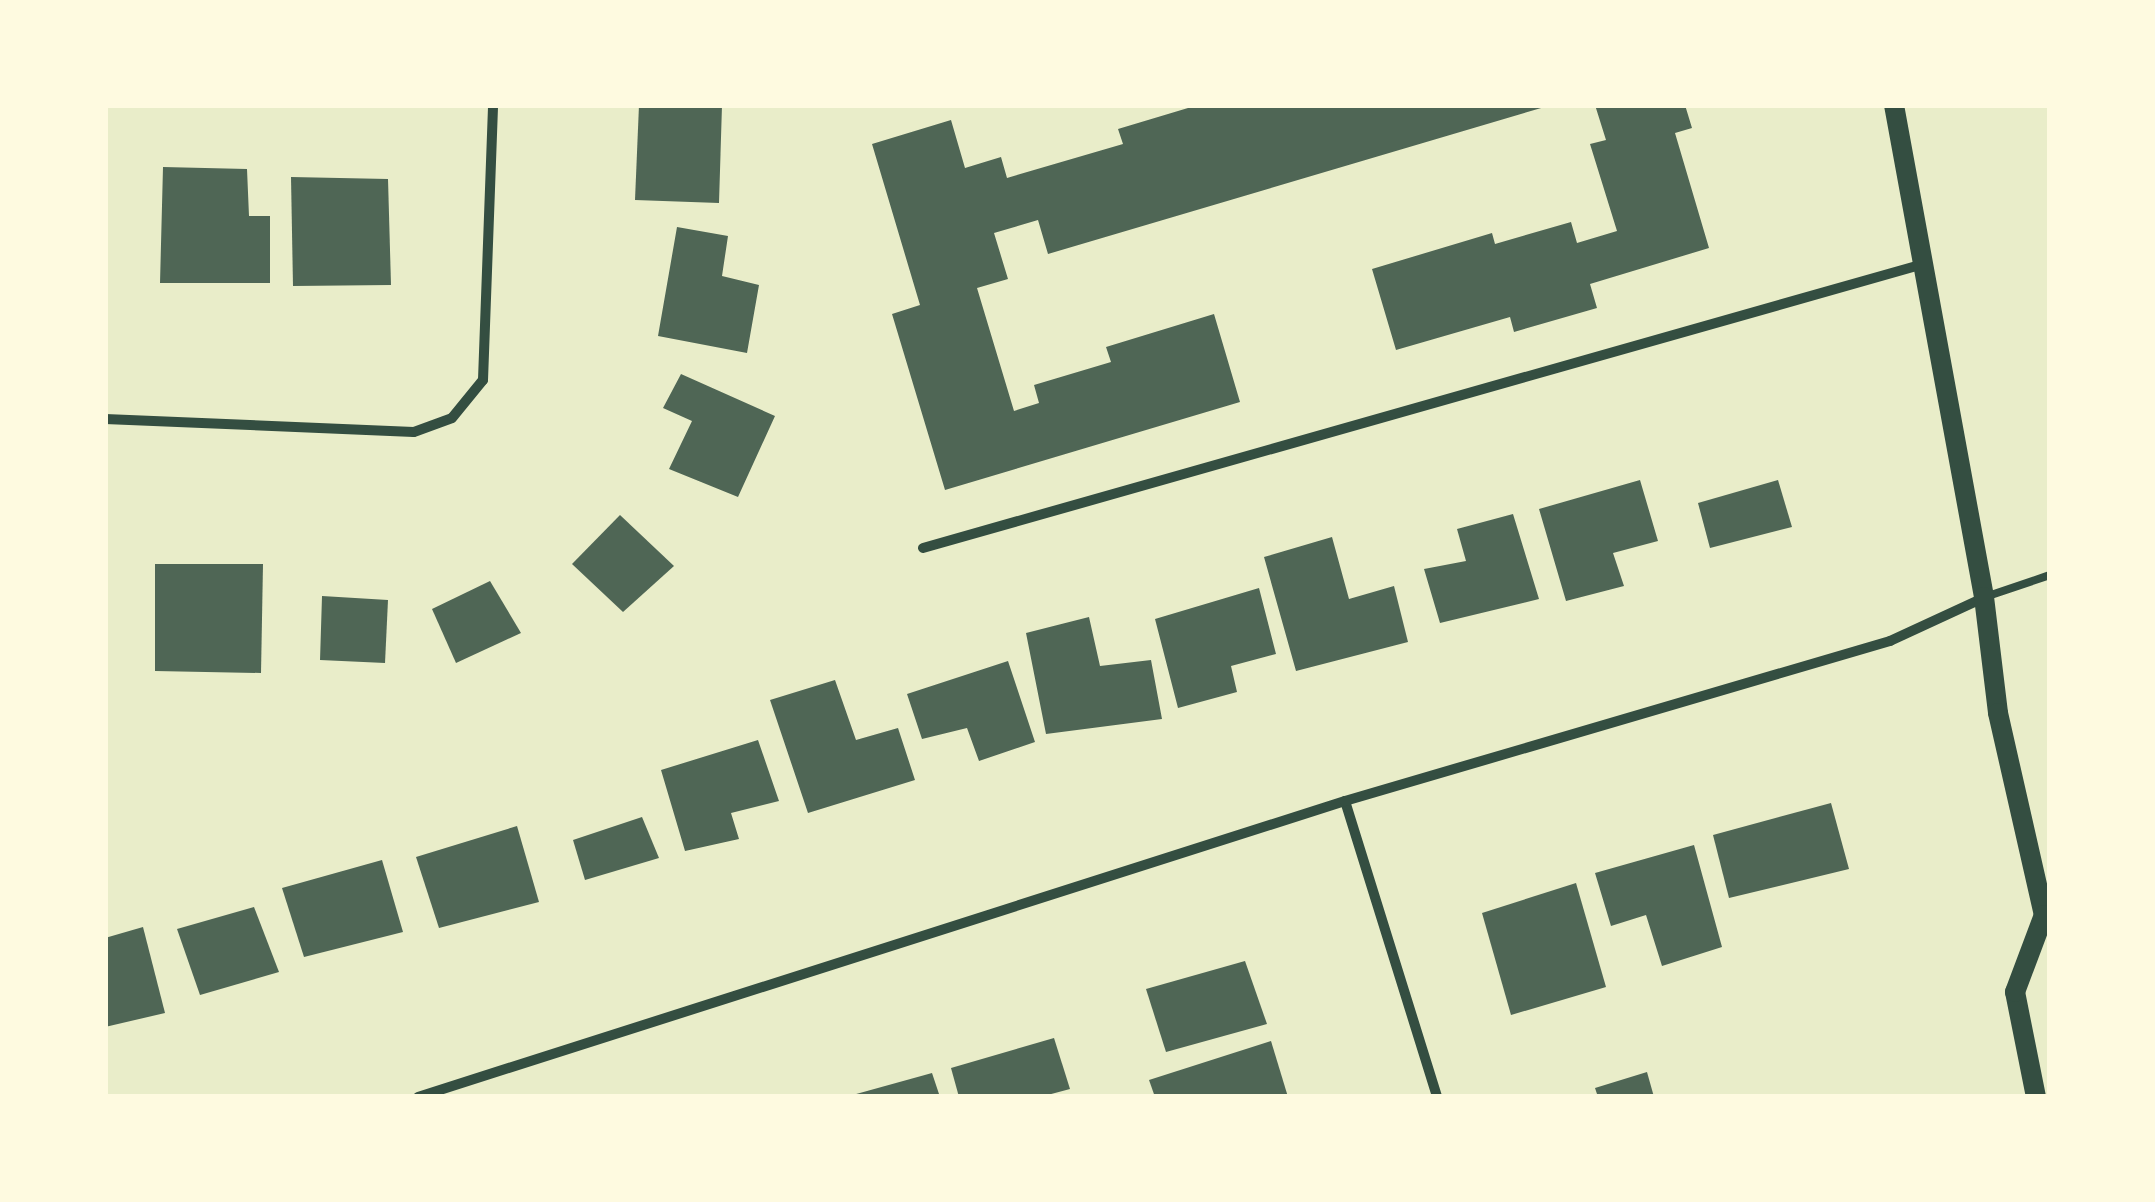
<!DOCTYPE html>
<html>
<head>
<meta charset="utf-8">
<style>
  body { margin:0 }
  #map { position:relative; width:2155px; height:1202px; overflow:hidden; background:#e9edc9; font-family:"Archivo Narrow",sans-serif }
  div>[style] { position:absolute }
  .building>* { inset:0; background:#4f6655 }
  .service>* { height:8px; margin:-4px; padding:0 4px; transform-origin:4px; border-radius:4px; background:#344e41 }
  .minor>* { height:10px; margin:-5px; padding:0 5px; transform-origin:5px; border-radius:5px; background:#344e41 }
  .secondary>* { height:20px; margin:-10px; padding:0 10px; transform-origin:10px; border-radius:10px; background:#344e41 }
  span { translate:-50% -50%; white-space:nowrap; text-align:center; line-height:1.15; -webkit-text-stroke:9px #fefae0; paint-order:stroke }
  .frame { position:absolute; inset:0; border:108px solid #fefae0; pointer-events:none }
</style>
</head>
<body>
<div id="map">
  <div class="building">
    <div style="clip-path:polygon(639px 105px,722px 105px,719px 203px,635px 200px)"></div>
    <div style="clip-path:polygon(1198px 105px,1548px 106px,1048px 254px,1038px 220px,994px 233px,1008px 279px,977px 288px,1014px 411px,1039px 403px,1034px 385px,1111px 362px,1106px 347px,1214px 314px,1240px 402px,945px 490px,892px 314px,920px 305px,872px 144px,951px 120px,965px 168px,1001px 157px,1007px 178px,1123px 144px,1118px 129px)"></div>
    <div style="clip-path:polygon(1595px 105px,1685px 105px,1692px 128px,1675px 133px,1709px 248px,1590px 284px,1597px 308px,1514px 332px,1510px 317px,1396px 350px,1372px 269px,1492px 233px,1495px 244px,1571px 222px,1577px 243px,1617px 231px,1590px 144px,1606px 140px)"></div>
    <div style="clip-path:polygon(163px 167px,247px 169px,249px 216px,270px 216px,270px 283px,160px 283px)"></div>
    <div style="clip-path:polygon(291px 177px,388px 179px,391px 285px,293px 286px)"></div>
    <div style="clip-path:polygon(677px 227px,728px 236px,722px 276px,759px 285px,747px 353px,658px 336px)"></div>
    <div style="clip-path:polygon(681px 374px,775px 416px,738px 497px,669px 469px,692px 421px,663px 408px)"></div>
    <div style="clip-path:polygon(1640px 480px,1658px 541px,1613px 553px,1624px 586px,1566px 601px,1539px 509px)"></div>
    <div style="clip-path:polygon(1778px 480px,1792px 527px,1710px 548px,1698px 503px)"></div>
    <div style="clip-path:polygon(1513px 514px,1539px 599px,1440px 623px,1424px 569px,1466px 561px,1457px 529px)"></div>
    <div style="clip-path:polygon(620px 515px,674px 566px,623px 612px,572px 564px)"></div>
    <div style="clip-path:polygon(1332px 537px,1349px 599px,1394px 586px,1408px 642px,1296px 671px,1264px 557px)"></div>
    <div style="clip-path:polygon(155px 564px,263px 564px,261px 673px,155px 671px)"></div>
    <div style="clip-path:polygon(490px 581px,521px 633px,456px 663px,432px 609px)"></div>
    <div style="clip-path:polygon(1259px 588px,1276px 654px,1231px 666px,1237px 692px,1178px 708px,1155px 619px)"></div>
    <div style="clip-path:polygon(322px 596px,388px 600px,385px 663px,320px 660px)"></div>
    <div style="clip-path:polygon(1089px 617px,1100px 666px,1151px 660px,1162px 719px,1046px 734px,1026px 633px)"></div>
    <div style="clip-path:polygon(1008px 661px,1035px 742px,979px 761px,967px 728px,922px 739px,907px 694px)"></div>
    <div style="clip-path:polygon(835px 680px,856px 740px,898px 728px,915px 780px,808px 813px,770px 700px)"></div>
    <div style="clip-path:polygon(758px 740px,779px 801px,731px 813px,739px 839px,685px 851px,661px 770px)"></div>
    <div style="clip-path:polygon(1831px 803px,1849px 869px,1729px 898px,1713px 835px)"></div>
    <div style="clip-path:polygon(642px 817px,659px 858px,585px 880px,573px 840px)"></div>
    <div style="clip-path:polygon(517px 826px,539px 902px,439px 928px,416px 857px)"></div>
    <div style="clip-path:polygon(1694px 845px,1722px 947px,1662px 966px,1646px 915px,1611px 926px,1595px 873px)"></div>
    <div style="clip-path:polygon(382px 860px,403px 932px,304px 957px,282px 888px)"></div>
    <div style="clip-path:polygon(1576px 883px,1606px 987px,1511px 1015px,1482px 913px)"></div>
    <div style="clip-path:polygon(254px 907px,279px 972px,200px 995px,177px 929px)"></div>
    <div style="clip-path:polygon(143px 927px,165px 1013px,105px 1027px,105px 938px)"></div>
    <div style="clip-path:polygon(1245px 961px,1267px 1024px,1166px 1052px,1146px 989px)"></div>
    <div style="clip-path:polygon(1054px 1038px,1070px 1089px,1040px 1097px,959px 1097px,951px 1068px)"></div>
    <div style="clip-path:polygon(1271px 1041px,1288px 1097px,1155px 1097px,1149px 1080px)"></div>
    <div style="clip-path:polygon(1647px 1072px,1654px 1097px,1598px 1097px,1595px 1088px)"></div>
    <div style="clip-path:polygon(932px 1073px,940px 1097px,849px 1097px,849px 1096px)"></div>
  </div>
  <div class="service">
    <div style="left:1988px;top:596px;width:65px;rotate:-18.7deg"></div>
  </div>
  <div class="minor">
    <div style="left:105px;top:419px;width:309px;rotate:2.4deg"></div>
    <div style="left:414px;top:432px;width:40px;rotate:-20.2deg"></div>
    <div style="left:452px;top:418px;width:49px;rotate:-50.8deg"></div>
    <div style="left:483px;top:380px;width:275px;rotate:-87.9deg"></div>
    <div style="left:923px;top:548px;width:1040px;rotate:-15.85deg"></div>
    <div style="left:1345px;top:801px;width:310px;rotate:72.7deg"></div>
    <div style="left:418px;top:1097px;width:973px;rotate:-17.71deg"></div>
    <div style="left:1345px;top:801px;width:568px;rotate:-16.36deg"></div>
    <div style="left:1890px;top:641px;width:102px;rotate:-24.8deg"></div>
  </div>
  <div class="secondary">
    <div style="left:1894px;top:105px;width:500px;rotate:79.63deg"></div>
    <div style="left:1984px;top:597px;width:117px;rotate:83.1deg"></div>
    <div style="left:1998px;top:713px;width:207px;rotate:77.2deg"></div>
    <div style="left:2044px;top:915px;width:11px;rotate:56deg"></div>
    <div style="left:2036px;top:1097px;width:107px;rotate:-101.3deg"></div>
    <div style="left:2015px;top:992px;width:82px;rotate:-69.4deg"></div>
  </div>
  <div class="frame"></div>
</div>
</body>
</html>
